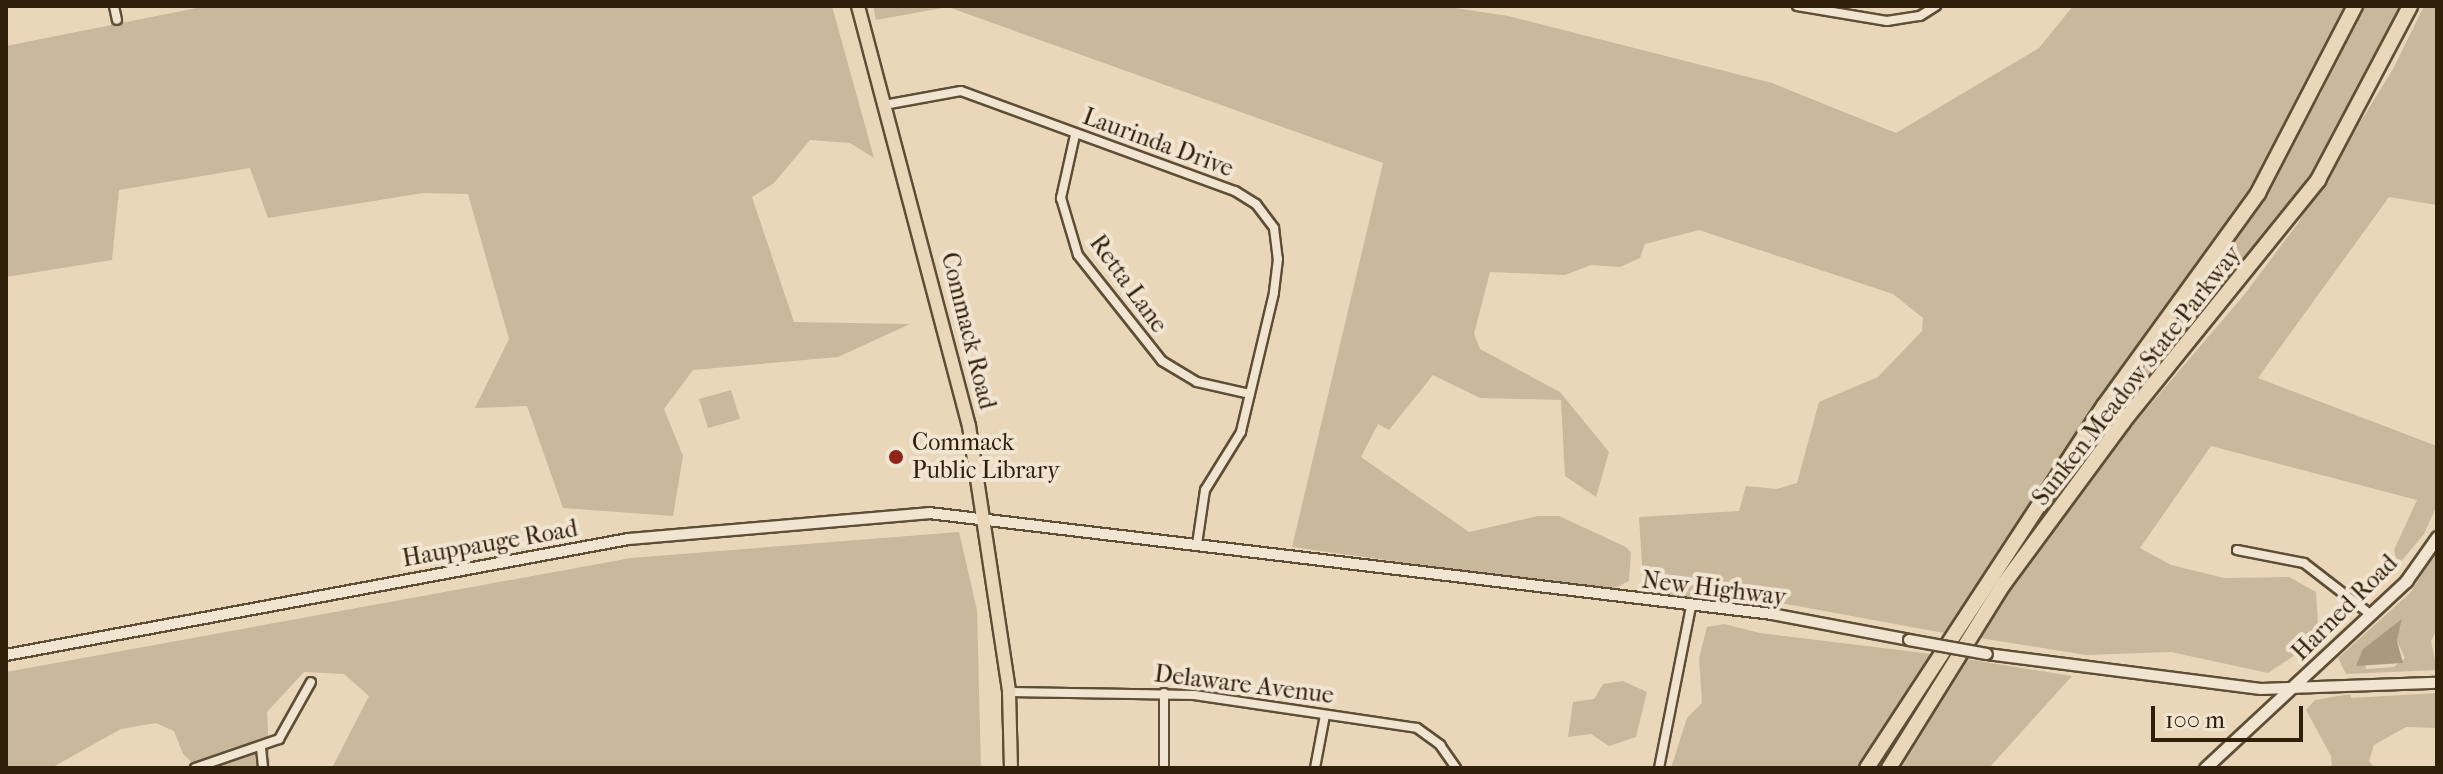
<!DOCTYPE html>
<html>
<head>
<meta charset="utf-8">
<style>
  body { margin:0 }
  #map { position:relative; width:2443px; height:774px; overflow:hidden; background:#ead7ba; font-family:"IM FELL French Canon",serif }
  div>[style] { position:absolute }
  .green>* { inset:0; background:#cab89c }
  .water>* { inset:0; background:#ab997e }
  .roads { filter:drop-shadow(2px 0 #5e4e36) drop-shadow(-2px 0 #5e4e36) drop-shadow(0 2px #5e4e36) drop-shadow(0 -2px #5e4e36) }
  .minor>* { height:8px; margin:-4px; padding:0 4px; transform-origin:4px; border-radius:4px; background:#f1e5d2 }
  .tertiary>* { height:10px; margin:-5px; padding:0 5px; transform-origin:5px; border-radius:5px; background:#f1e5d2 }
  .secondary>* { height:11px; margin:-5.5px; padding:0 5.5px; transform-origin:5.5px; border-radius:5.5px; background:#f1e5d2 }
  .primary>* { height:12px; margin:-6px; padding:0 6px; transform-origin:6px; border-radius:6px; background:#ead7ba }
  .motorway>* { height:14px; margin:-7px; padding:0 7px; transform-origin:7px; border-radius:7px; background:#ead7ba }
  .bridges { filter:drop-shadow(2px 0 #5e4e36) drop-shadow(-2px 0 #5e4e36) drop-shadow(0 2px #5e4e36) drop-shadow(0 -2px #5e4e36) }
  .tertiary-bridge>* { height:10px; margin:-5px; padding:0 5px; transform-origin:5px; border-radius:5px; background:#f1e5d2 }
  .dots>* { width:22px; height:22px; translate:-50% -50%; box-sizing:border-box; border:4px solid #f1e5d2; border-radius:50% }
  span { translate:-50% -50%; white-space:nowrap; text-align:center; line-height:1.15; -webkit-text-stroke:8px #f1e5d2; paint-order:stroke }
  .street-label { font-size:24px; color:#30200a }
  .poi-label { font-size:24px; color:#30200a }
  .left { translate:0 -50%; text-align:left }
  .frame { position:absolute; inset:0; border:8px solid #30200a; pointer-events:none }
  .scale { position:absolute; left:2151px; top:706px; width:152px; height:36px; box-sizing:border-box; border:4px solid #30200a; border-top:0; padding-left:10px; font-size:24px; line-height:28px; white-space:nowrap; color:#30200a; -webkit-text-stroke:6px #f1e5d2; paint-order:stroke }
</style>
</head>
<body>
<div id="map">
  <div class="green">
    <div style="clip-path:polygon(207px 6px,832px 6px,874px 158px,850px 143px,810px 140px,774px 183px,752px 197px,794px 322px,910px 324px,838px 357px,693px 370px,664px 409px,683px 456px,673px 516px,563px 508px,527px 406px,475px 408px,509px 339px,468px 194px,423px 193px,268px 218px,250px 168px,119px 190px,112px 260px,6px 277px,6px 46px)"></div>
    <div style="clip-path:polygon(873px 6px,1442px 6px,1508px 16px,1772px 83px,1896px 133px,2039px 48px,2073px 6px,2347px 6px,2272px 154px,2242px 201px,1944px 633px,1759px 599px,1752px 604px,1655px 594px,1643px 580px,1639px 517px,1739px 511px,1746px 486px,1777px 489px,1797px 483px,1819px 402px,1878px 377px,1922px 331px,1923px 318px,1893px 294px,1699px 230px,1645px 244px,1640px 258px,1620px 267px,1591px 265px,1565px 275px,1490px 272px,1474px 334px,1480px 349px,1560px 392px,1609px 452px,1596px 497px,1565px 476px,1561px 400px,1480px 398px,1433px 375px,1389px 430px,1378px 424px,1361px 457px,1469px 532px,1538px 516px,1559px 516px,1626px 547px,1631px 553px,1629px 581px,1609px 591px,1292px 547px,1383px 163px,948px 7px,876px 20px)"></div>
    <div style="clip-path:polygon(2362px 6px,2403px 6px,2351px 107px,2293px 203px,2094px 452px,2087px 447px,2267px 186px,2321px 94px)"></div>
    <div style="clip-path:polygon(2424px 6px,2437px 6px,2437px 205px,2389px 197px,2258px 378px,2437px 446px,2437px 505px,2424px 534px,2398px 565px,2394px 550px,2417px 500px,2211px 446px,2140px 548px,2171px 565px,2224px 578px,2289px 577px,2316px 592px,2319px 639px,2268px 673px,2171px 652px,2086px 655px,1974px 637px,2084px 482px,2244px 295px,2298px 223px,2393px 69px)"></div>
    <div style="clip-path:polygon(731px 390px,740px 419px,708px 428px,699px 399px)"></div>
    <div style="clip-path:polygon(959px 532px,977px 610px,981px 768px,332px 768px,369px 696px,344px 674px,304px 672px,267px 712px,270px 768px,198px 768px,183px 754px,174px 731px,156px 723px,121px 729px,51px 768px,6px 768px,6px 672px,631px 558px)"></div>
    <div style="clip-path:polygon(evenodd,2437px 550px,2437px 629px,2431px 641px,2437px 670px,2346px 674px,2338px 658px,2411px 592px,2437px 550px,2402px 620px,2397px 641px,2405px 658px,2394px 667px,2366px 669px,2363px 649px,2402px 620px)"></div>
    <div style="clip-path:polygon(1724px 624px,1760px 633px,1932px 654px,1861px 768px,1671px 768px,1687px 718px,1702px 703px,1699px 658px,1707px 627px)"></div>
    <div style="clip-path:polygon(1960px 658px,2072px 676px,1989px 768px,1898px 768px)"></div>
    <div style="clip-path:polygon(1623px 681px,1647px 692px,1636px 737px,1609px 746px,1591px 734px,1568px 737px,1573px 702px,1594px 699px,1603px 684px)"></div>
    <div style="clip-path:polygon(2437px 693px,2437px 728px,2406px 727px,2374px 745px,2369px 761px,2375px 768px,2332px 768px,2331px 756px,2306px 710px,2315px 700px,2350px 694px,2351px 698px)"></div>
  </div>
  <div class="water">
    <div style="clip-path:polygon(2402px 619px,2397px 641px,2403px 663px,2356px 666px,2363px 649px)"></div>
  </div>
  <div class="roads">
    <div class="minor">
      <div style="left:114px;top:6px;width:14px;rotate:78deg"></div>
      <div style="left:1797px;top:6px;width:91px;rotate:9.5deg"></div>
      <div style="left:1887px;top:21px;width:33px;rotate:-9deg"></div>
      <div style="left:1920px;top:16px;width:19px;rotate:-32deg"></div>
      <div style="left:884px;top:105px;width:78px;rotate:-10.3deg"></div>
      <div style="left:961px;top:91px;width:292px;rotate:20.1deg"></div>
      <div style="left:1235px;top:191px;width:25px;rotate:32deg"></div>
      <div style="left:1256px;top:204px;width:30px;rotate:53deg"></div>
      <div style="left:1274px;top:228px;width:31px;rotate:83deg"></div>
      <div style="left:1278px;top:259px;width:34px;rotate:97deg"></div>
      <div style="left:1274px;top:293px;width:143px;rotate:103.4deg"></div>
      <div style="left:1241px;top:432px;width:68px;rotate:121.8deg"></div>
      <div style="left:1205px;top:490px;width:55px;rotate:98.4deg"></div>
      <div style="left:1075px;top:135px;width:65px;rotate:102.5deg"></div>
      <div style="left:1061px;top:198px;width:59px;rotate:73.4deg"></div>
      <div style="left:1078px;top:255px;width:135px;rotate:51.6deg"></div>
      <div style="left:1162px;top:361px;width:41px;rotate:31deg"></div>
      <div style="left:1197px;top:382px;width:54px;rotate:12.8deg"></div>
      <div style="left:2237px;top:550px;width:68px;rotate:11deg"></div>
      <div style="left:2304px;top:563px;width:83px;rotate:37.7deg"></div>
      <div style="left:1009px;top:692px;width:185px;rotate:0.9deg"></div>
      <div style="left:1194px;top:695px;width:225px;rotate:8.4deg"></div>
      <div style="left:1417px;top:728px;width:29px;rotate:36deg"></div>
      <div style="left:1440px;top:745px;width:28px;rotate:55deg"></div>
      <div style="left:1164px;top:693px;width:75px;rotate:90deg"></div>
      <div style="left:261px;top:748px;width:20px;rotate:84deg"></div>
      <div style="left:195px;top:768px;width:89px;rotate:-19deg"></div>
      <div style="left:279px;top:739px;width:65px;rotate:-60.7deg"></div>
      <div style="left:1315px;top:768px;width:54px;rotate:-79.3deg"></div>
      <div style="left:1659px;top:768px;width:164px;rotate:-78.8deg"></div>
    </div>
    <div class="tertiary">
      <div style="left:1987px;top:654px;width:276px;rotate:7.3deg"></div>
      <div style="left:2261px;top:689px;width:176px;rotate:-2deg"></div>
      <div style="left:6px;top:655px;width:633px;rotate:-10.56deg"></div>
      <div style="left:628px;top:539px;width:302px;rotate:-4.9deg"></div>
      <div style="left:929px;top:513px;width:849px;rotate:6.83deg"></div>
      <div style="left:1772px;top:614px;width:139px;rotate:10.7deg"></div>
    </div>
    <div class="secondary">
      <div style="left:2205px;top:768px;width:275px;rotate:-42.9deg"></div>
      <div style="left:2406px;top:581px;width:54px;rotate:-54.8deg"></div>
    </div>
    <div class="primary">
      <div style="left:858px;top:6px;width:434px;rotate:75.2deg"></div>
      <div style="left:969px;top:426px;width:269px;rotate:81.4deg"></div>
      <div style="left:1009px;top:692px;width:76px;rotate:88.5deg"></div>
    </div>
    <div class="motorway">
      <div style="left:1867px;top:768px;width:433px;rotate:-56.8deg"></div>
      <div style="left:2104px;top:406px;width:263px;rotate:-54.1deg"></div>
      <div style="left:2258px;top:193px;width:211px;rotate:-62.6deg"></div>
      <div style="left:1889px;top:768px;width:216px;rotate:-58.1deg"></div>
      <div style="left:2003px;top:585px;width:202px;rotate:-53.6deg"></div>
      <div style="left:2123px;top:422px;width:311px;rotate:-51.1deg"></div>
      <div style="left:2318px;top:180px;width:197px;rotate:-62.1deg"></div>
    </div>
  </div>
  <div class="bridges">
    <div class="tertiary-bridge">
      <div style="left:1909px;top:640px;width:79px;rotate:10.2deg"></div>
    </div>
  </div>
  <div class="dots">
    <div style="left:896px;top:457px;background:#8f2418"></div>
  </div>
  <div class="street-label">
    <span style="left:1158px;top:143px;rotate:20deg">Laurinda Drive</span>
    <span style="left:1128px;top:284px;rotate:54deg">Retta Lane</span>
    <span style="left:968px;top:331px;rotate:76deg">Commack Road</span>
    <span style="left:2137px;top:376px;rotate:-52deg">Sunken Meadow State Parkway</span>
    <span style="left:490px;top:544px;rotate:-10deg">Hauppauge Road</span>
    <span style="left:1714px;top:589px;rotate:7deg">New Highway</span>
    <span style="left:2345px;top:608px;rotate:-45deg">Harned Road</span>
    <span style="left:1244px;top:685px;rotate:7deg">Delaware Avenue</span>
  </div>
  <div class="poi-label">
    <span class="left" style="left:912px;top:457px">Commack<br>Public Library</span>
  </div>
  <div class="frame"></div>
  <div class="scale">100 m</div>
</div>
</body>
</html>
